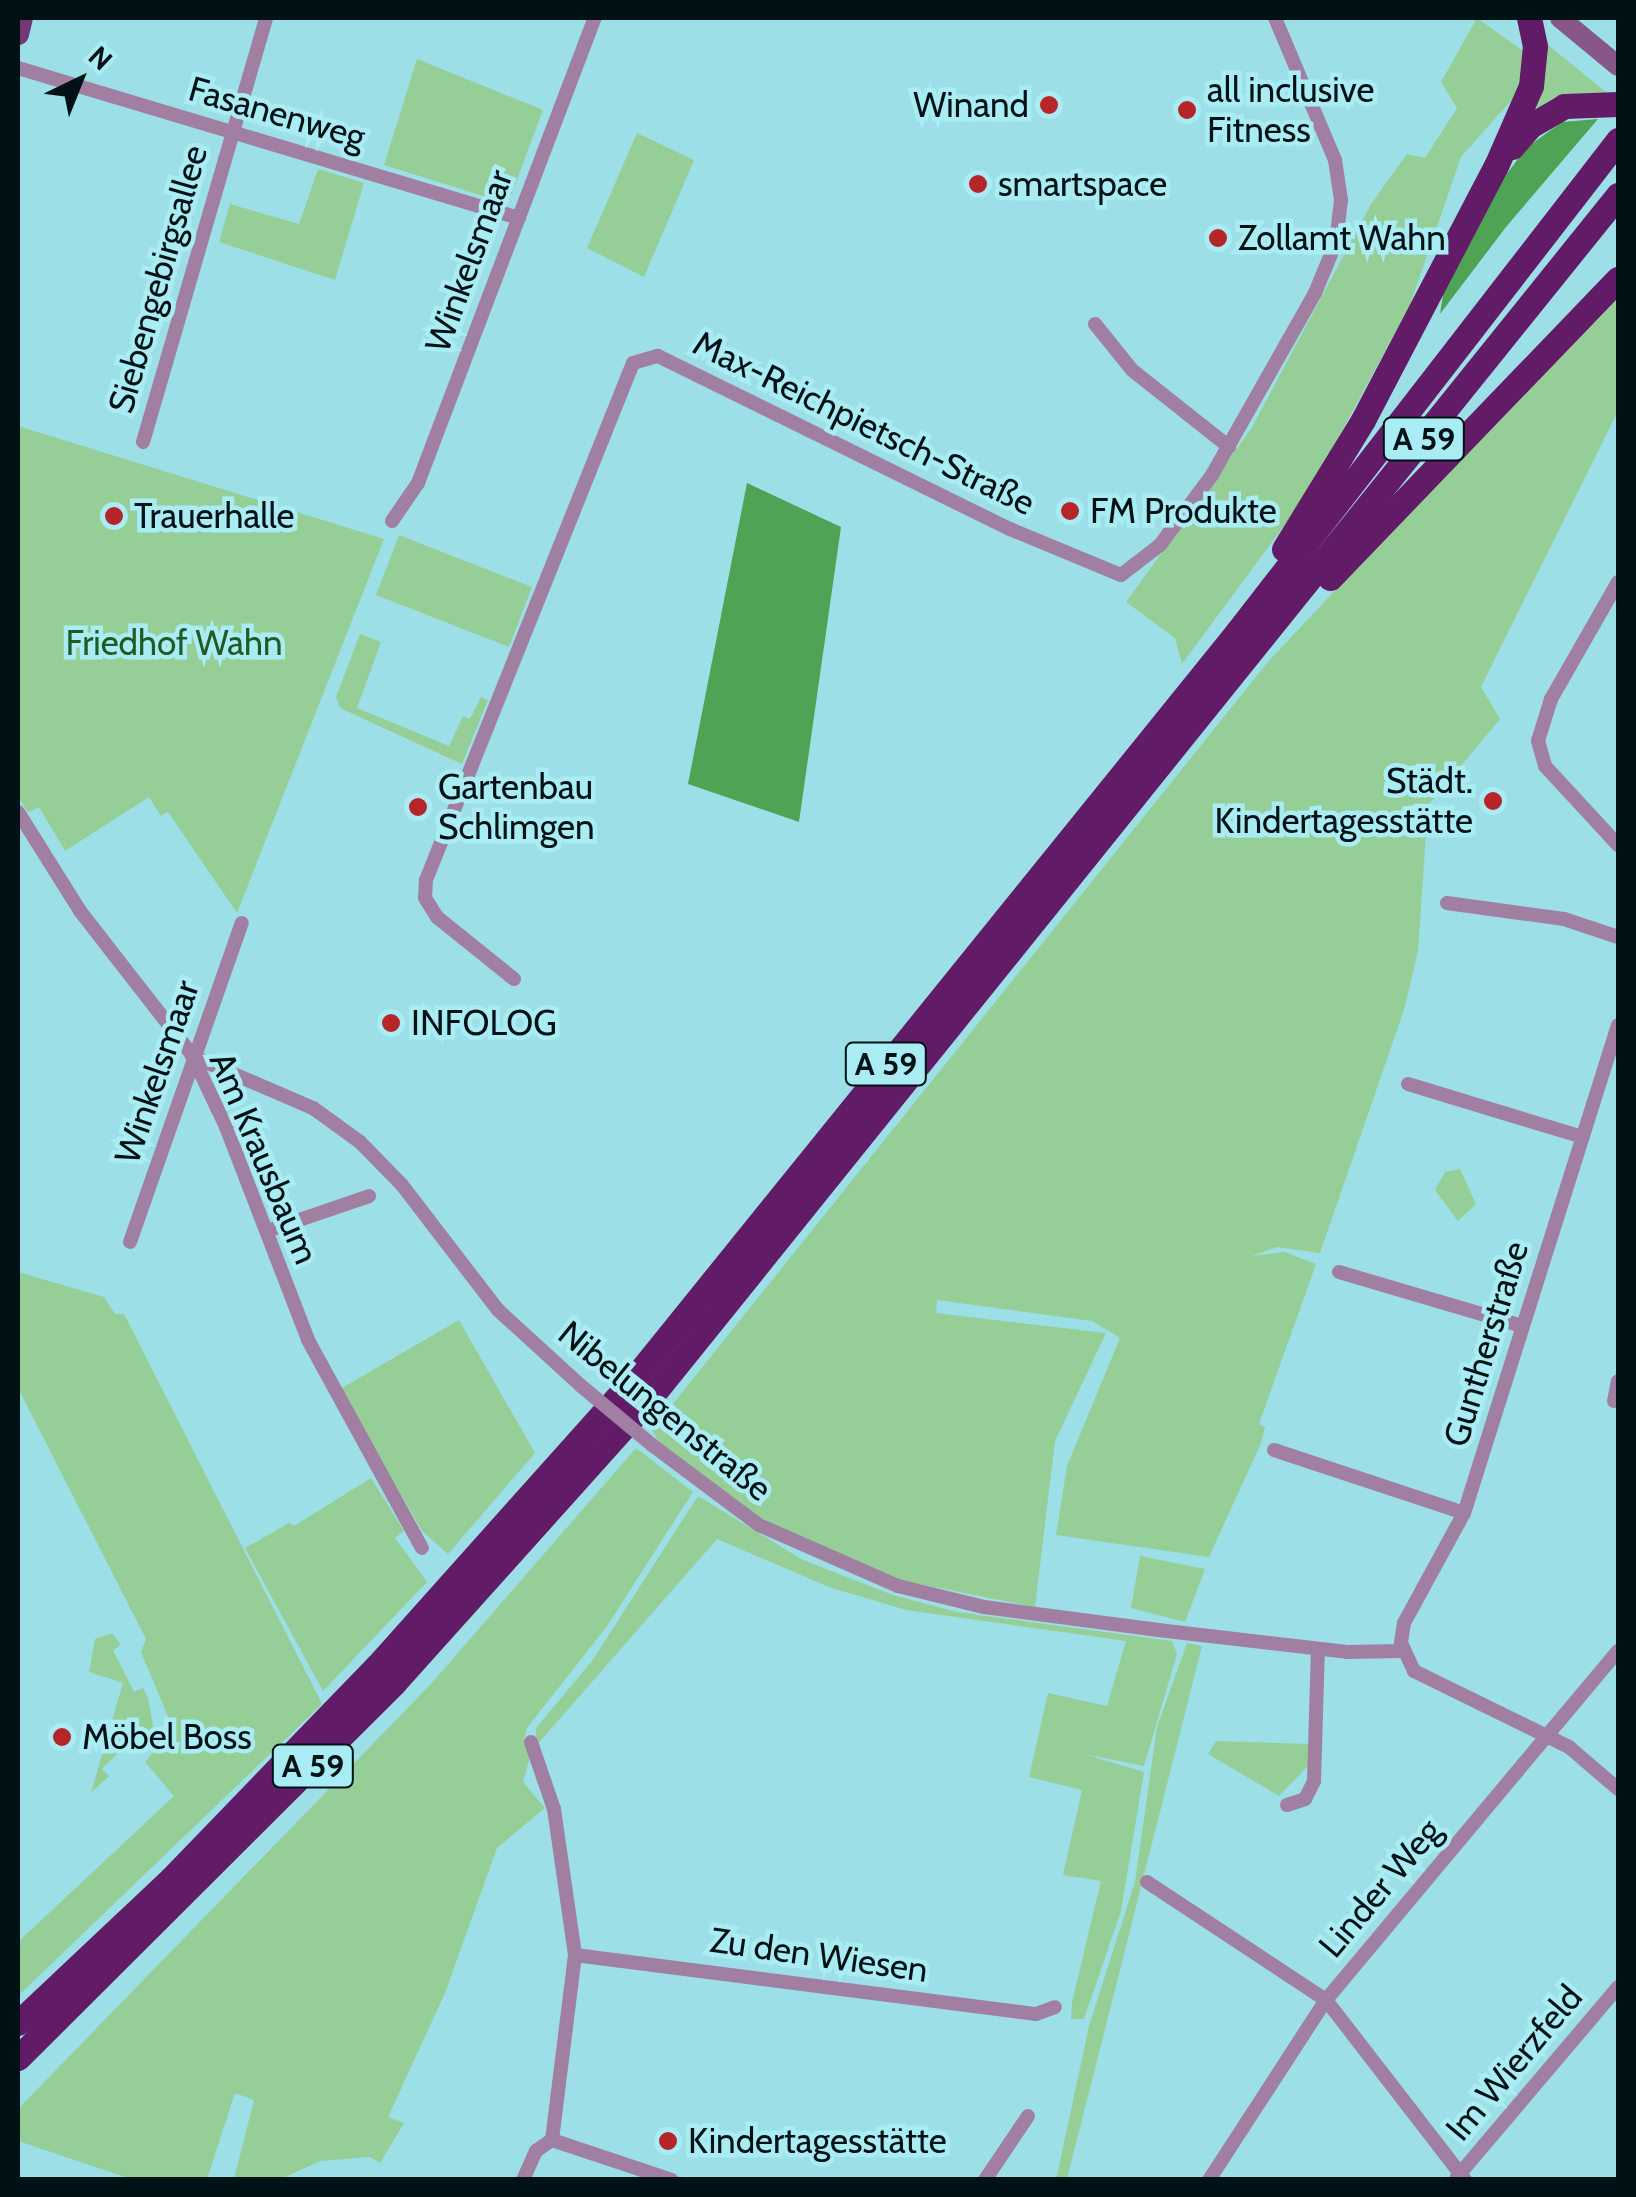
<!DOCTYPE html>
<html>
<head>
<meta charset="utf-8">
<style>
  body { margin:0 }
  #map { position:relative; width:1636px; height:2197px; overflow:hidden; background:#9ddfe6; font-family:Cabin,sans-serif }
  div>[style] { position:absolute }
  .green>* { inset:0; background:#96ce97 }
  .forest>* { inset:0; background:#4fa354 }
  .street>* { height:14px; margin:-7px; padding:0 7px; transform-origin:7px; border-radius:7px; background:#a07fa2 }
  .secondary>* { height:20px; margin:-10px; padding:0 10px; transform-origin:10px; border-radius:10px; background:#875789 }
  .primary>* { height:22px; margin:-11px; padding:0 11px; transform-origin:11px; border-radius:11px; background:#733977 }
  .highway>* { height:25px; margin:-12.5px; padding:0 12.5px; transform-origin:12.5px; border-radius:12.5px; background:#621b67 }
  .street-bridge>* { height:14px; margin:-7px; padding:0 7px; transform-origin:7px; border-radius:7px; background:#a07fa2 }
  .dots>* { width:28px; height:28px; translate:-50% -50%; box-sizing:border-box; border:5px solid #aaecf3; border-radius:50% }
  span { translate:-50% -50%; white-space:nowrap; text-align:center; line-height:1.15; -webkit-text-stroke:9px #aaecf3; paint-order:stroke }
  .shield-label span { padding:2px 8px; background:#aaecf3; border:2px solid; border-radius:8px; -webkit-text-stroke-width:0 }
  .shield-label { font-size:32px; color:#001215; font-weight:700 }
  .poi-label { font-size:35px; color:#001215 }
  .left { translate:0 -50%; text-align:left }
  .right { translate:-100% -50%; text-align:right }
  .street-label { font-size:35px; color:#001215 }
  .park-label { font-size:35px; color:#215a26 }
  .frame { position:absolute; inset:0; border:20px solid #001215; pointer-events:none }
  .north { position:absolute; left:30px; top:30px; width:100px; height:100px; -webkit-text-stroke:8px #aaecf3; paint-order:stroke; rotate:43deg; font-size:28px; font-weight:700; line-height:40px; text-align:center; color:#001215 }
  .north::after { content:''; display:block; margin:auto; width:35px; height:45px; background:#001215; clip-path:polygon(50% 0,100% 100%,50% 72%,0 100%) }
</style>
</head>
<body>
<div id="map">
  <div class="green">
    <div style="clip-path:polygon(1477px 18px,1526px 53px,1516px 95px,1461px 157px,1410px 305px,1309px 492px,1182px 664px,1175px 638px,1126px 602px,1251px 429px,1371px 204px,1407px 154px,1425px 158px,1457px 108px,1441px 82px)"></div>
    <div style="clip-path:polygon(1547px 44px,1612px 97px,1530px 119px)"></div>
    <div style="clip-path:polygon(417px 59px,543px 110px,510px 198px,496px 200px,384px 165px)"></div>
    <div style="clip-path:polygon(637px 133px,694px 160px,644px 277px,587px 248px)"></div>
    <div style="clip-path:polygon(318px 169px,364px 183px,335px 280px,219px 242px,230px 204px,299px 224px)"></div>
    <div style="clip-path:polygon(1618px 289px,1618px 411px,1481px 687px,1500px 719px,1428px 805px,1418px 951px,1404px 1010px,1320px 1253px,1277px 1247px,1252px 1256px,1285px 1252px,1316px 1264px,1259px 1424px,1265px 1427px,1261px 1443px,1209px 1557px,1056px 1535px,1067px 1466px,1120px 1338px,1092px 1321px,937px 1300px,936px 1313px,1106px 1333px,1055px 1441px,1035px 1607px,899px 1580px,826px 1552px,758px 1516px,660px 1444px,652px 1430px,1267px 663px)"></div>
    <div style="clip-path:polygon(18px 426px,384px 539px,237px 913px,168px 812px,161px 816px,149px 797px,65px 851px,39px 807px,28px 812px,18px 797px)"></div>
    <div style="clip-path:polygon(399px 535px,532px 587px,509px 647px,376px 595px)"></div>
    <div style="clip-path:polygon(360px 634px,381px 642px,357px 708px,449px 746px,463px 716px,470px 719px,481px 697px,488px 700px,462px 764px,340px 708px,336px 697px)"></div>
    <div style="clip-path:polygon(1460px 1169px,1476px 1204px,1458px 1221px,1435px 1190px,1445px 1172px)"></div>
    <div style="clip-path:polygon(18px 1272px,104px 1297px,115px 1314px,124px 1314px,322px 1704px,18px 1996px,18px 1942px,174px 1796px,145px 1762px,168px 1735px,170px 1721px,141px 1652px,146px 1639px,18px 1388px)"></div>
    <div style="clip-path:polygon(459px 1320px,535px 1453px,448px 1554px,422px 1531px,340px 1389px)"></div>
    <div style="clip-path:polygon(636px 1448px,693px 1492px,607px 1626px,527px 1728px,524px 1740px,531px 1753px,523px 1782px,545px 1808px,497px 1848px,445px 1993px,388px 2117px,404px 2123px,380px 2163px,370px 2157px,320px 2161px,281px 2179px,234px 2179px,254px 2100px,235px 2093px,207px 2179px,131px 2179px,18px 2141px,18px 2109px,430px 1685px)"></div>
    <div style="clip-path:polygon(371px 1478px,404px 1531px,395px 1538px,427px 1582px,323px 1691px,245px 1548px,289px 1523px,294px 1526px)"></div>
    <div style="clip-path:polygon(698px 1496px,803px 1560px,893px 1595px,957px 1612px,1172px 1641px,1177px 1654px,1144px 1766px,1084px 1754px,1144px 1772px,1121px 1911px,1084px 2019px,1071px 2019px,1072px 2002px,1101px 1881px,1063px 1875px,1082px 1790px,1029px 1777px,1048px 1693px,1107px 1706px,1126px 1641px,906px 1610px,829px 1587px,717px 1539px,536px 1746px,536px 1728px,592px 1661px)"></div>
    <div style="clip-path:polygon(1140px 1556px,1205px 1569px,1185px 1622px,1131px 1608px)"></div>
    <div style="clip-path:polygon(112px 1633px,121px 1645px,113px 1650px,134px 1692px,143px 1688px,148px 1698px,153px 1726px,139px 1746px,131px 1739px,102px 1769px,109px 1776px,91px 1793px,123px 1683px,89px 1672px,95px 1639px)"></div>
    <div style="clip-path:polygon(1187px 1643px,1202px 1646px,1067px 2179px,1056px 2180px,1089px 2026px,1135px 1882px,1157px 1727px)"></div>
    <div style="clip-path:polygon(1216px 1741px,1310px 1744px,1309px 1765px,1279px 1796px,1208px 1754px)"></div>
  </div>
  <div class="forest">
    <div style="clip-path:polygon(1598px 119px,1506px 227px,1440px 314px,1446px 276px,1470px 224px,1526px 148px,1562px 122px)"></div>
    <div style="clip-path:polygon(747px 483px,841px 527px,799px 822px,688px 784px)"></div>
  </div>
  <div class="street">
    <div style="left:18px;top:68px;width:523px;rotate:16.67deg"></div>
    <div style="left:1095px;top:324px;width:59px;rotate:51.2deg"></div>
    <div style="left:1132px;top:370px;width:124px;rotate:38.4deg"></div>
    <div style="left:143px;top:442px;width:441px;rotate:-73.8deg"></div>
    <div style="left:392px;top:521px;width:46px;rotate:-55.6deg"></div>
    <div style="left:418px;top:483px;width:498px;rotate:-69.2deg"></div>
    <div style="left:1618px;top:582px;width:135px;rotate:119.8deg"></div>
    <div style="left:1551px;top:699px;width:44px;rotate:107.2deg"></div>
    <div style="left:1538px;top:741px;width:26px;rotate:74deg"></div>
    <div style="left:1545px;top:766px;width:108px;rotate:47.3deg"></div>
    <div style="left:18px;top:812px;width:117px;rotate:57.9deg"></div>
    <div style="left:80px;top:911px;width:182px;rotate:52.1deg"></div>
    <div style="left:192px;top:1055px;width:80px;rotate:64.7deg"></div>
    <div style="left:226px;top:1127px;width:228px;rotate:68.9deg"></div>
    <div style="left:308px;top:1340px;width:237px;rotate:61.3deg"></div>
    <div style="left:1447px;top:903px;width:118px;rotate:7.8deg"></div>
    <div style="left:1564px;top:919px;width:57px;rotate:18.4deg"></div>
    <div style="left:514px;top:979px;width:99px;rotate:-141.2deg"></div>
    <div style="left:437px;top:917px;width:22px;rotate:-122deg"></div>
    <div style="left:425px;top:898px;width:18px;rotate:-87deg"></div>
    <div style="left:426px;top:880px;width:557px;rotate:-68.18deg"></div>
    <div style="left:633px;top:363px;width:26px;rotate:-16deg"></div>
    <div style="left:658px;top:356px;width:392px;rotate:26.2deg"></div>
    <div style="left:1010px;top:529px;width:120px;rotate:22.5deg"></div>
    <div style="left:1121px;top:575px;width:49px;rotate:-37.6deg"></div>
    <div style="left:1160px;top:545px;width:87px;rotate:-53.4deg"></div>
    <div style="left:1212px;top:475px;width:209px;rotate:-60.5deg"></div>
    <div style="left:1315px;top:293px;width:55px;rotate:-67.6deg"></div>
    <div style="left:1336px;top:242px;width:42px;rotate:-83.2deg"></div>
    <div style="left:1341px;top:200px;width:40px;rotate:-98.5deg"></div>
    <div style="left:1335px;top:160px;width:154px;rotate:-112.9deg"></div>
    <div style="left:1618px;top:1025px;width:512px;rotate:107.51deg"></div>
    <div style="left:1464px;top:1513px;width:125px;rotate:118.6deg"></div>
    <div style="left:1404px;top:1623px;width:20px;rotate:99deg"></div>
    <div style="left:1401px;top:1643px;width:31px;rotate:65deg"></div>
    <div style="left:1414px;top:1671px;width:173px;rotate:26.1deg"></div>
    <div style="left:1569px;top:1747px;width:65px;rotate:40.6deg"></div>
    <div style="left:192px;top:1056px;width:132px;rotate:23.3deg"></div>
    <div style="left:313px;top:1108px;width:58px;rotate:35.9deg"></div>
    <div style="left:360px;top:1142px;width:60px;rotate:45.7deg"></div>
    <div style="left:402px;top:1185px;width:158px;rotate:52.5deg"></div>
    <div style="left:498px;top:1310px;width:111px;rotate:42.4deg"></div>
    <div style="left:1408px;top:1084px;width:182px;rotate:16.9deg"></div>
    <div style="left:267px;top:1231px;width:108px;rotate:-18.9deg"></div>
    <div style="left:130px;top:1242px;width:338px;rotate:-70.7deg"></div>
    <div style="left:1339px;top:1272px;width:191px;rotate:16.4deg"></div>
    <div style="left:1614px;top:1401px;width:20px;rotate:-79deg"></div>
    <div style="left:652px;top:1445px;width:134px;rotate:36.8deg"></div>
    <div style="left:759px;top:1525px;width:152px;rotate:23.7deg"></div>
    <div style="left:898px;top:1586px;width:89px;rotate:13.7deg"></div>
    <div style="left:984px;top:1607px;width:176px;rotate:7.5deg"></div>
    <div style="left:1158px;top:1630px;width:190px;rotate:6.6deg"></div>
    <div style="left:1347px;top:1652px;width:55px;rotate:-1deg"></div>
    <div style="left:1274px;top:1450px;width:200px;rotate:18.3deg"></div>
    <div style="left:531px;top:1742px;width:71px;rotate:71.1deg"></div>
    <div style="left:554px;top:1809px;width:148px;rotate:81.8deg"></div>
    <div style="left:575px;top:1955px;width:186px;rotate:97.1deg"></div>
    <div style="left:1287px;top:1805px;width:19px;rotate:-18deg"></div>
    <div style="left:1305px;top:1799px;width:20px;rotate:-63deg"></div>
    <div style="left:1314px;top:1781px;width:132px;rotate:-88.3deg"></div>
    <div style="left:1147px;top:1882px;width:214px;rotate:33.4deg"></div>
    <div style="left:1326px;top:2000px;width:227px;rotate:52.3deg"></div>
    <div style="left:575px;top:1955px;width:465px;rotate:7.3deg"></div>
    <div style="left:1036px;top:2014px;width:20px;rotate:-20deg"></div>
    <div style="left:552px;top:2140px;width:126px;rotate:18.4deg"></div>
    <div style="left:1457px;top:2177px;width:249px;rotate:-49.7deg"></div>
    <div style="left:523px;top:2180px;width:32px;rotate:-66deg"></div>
    <div style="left:536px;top:2151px;width:19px;rotate:-35deg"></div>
    <div style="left:985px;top:2180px;width:77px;rotate:-56.1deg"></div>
    <div style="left:1209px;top:2180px;width:215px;rotate:-57deg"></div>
    <div style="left:1326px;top:2000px;width:455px;rotate:-50.1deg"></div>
  </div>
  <div class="secondary">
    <div style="left:1560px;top:18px;width:75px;rotate:39.6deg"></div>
  </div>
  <div class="primary">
    <div style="left:18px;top:34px;width:16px;rotate:-76deg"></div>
  </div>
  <div class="highway">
    <div style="left:1512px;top:147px;width:28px;rotate:-49deg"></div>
    <div style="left:1530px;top:126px;width:39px;rotate:-30deg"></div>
    <div style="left:1564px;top:106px;width:54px;rotate:-2.1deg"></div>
    <div style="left:1284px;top:549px;width:151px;rotate:-58.5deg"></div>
    <div style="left:1363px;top:420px;width:287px;rotate:-62.4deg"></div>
    <div style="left:1496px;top:166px;width:87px;rotate:-66.4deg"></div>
    <div style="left:1531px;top:86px;width:40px;rotate:-84.3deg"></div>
    <div style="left:1535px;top:46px;width:29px;rotate:-102deg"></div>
    <div style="left:1330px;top:578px;width:415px;rotate:-46.1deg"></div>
    <div style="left:18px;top:2023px;width:210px;rotate:-43.3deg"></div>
    <div style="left:171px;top:1879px;width:296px;rotate:-46deg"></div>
    <div style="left:377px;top:1666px;width:382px;rotate:-48.2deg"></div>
    <div style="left:632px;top:1381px;width:964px;rotate:-51.06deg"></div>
    <div style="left:1238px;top:631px;width:621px;rotate:-52.26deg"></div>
    <div style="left:18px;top:2058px;width:531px;rotate:-44.92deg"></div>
    <div style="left:394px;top:1683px;width:383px;rotate:-48.1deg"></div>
    <div style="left:650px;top:1398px;width:1544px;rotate:-51.18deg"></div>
  </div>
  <div class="street-bridge">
    <div style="left:580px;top:1385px;width:94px;rotate:39.8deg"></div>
  </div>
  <div class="dots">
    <div style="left:1049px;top:105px;background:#b6252a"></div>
    <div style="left:1187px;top:110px;background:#b6252a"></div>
    <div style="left:978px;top:184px;background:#b6252a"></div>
    <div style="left:1218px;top:238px;background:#b6252a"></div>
    <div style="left:1070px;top:511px;background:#b6252a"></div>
    <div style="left:114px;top:516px;background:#b6252a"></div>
    <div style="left:1493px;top:801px;background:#b6252a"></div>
    <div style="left:418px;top:807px;background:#b6252a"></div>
    <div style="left:391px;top:1023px;background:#b6252a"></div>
    <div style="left:62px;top:1737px;background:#b6252a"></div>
    <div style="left:668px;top:2141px;background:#b6252a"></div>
  </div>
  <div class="shield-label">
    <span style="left:1424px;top:439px">A 59</span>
    <span style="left:886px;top:1064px">A 59</span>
    <span style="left:313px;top:1766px">A 59</span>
  </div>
  <div class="poi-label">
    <span class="left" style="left:1207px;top:110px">all inclusive<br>Fitness</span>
    <span class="right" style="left:1029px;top:105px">Winand</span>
    <span class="left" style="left:998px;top:184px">smartspace</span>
    <span class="left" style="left:1238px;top:238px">Zollamt Wahn</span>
    <span class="left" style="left:1090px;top:511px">FM Produkte</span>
    <span class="left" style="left:134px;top:516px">Trauerhalle</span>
    <span class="right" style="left:1473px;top:801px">Städt.<br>Kindertagesstätte</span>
    <span class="left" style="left:438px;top:807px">Gartenbau<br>Schlimgen</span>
    <span class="left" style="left:411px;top:1023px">INFOLOG</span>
    <span class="left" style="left:82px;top:1737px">Möbel Boss</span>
    <span class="left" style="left:688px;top:2141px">Kindertagesstätte</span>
  </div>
  <div class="street-label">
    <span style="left:277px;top:113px;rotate:16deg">Fasanenweg</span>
    <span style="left:469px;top:261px;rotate:-70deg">Winkelsmaar</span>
    <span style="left:158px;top:279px;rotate:-74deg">Siebengebirgsallee</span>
    <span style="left:864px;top:423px;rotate:26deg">Max-Reichpietsch-Straße</span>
    <span style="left:157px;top:1072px;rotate:-71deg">Winkelsmaar</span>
    <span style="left:264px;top:1158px;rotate:67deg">Am Krausbaum</span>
    <span style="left:1486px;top:1344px;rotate:-73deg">Guntherstraße</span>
    <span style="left:665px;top:1411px;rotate:39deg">Nibelungenstraße</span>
    <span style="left:1380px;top:1888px;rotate:-50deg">Linder Weg</span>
    <span style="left:819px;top:1955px;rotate:8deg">Zu den Wiesen</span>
    <span style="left:1514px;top:2063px;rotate:-50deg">Im Wierzfeld</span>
  </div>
  <div class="park-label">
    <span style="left:174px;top:643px">Friedhof Wahn</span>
  </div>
  <div class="frame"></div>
  <div class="north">N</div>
</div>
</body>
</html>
